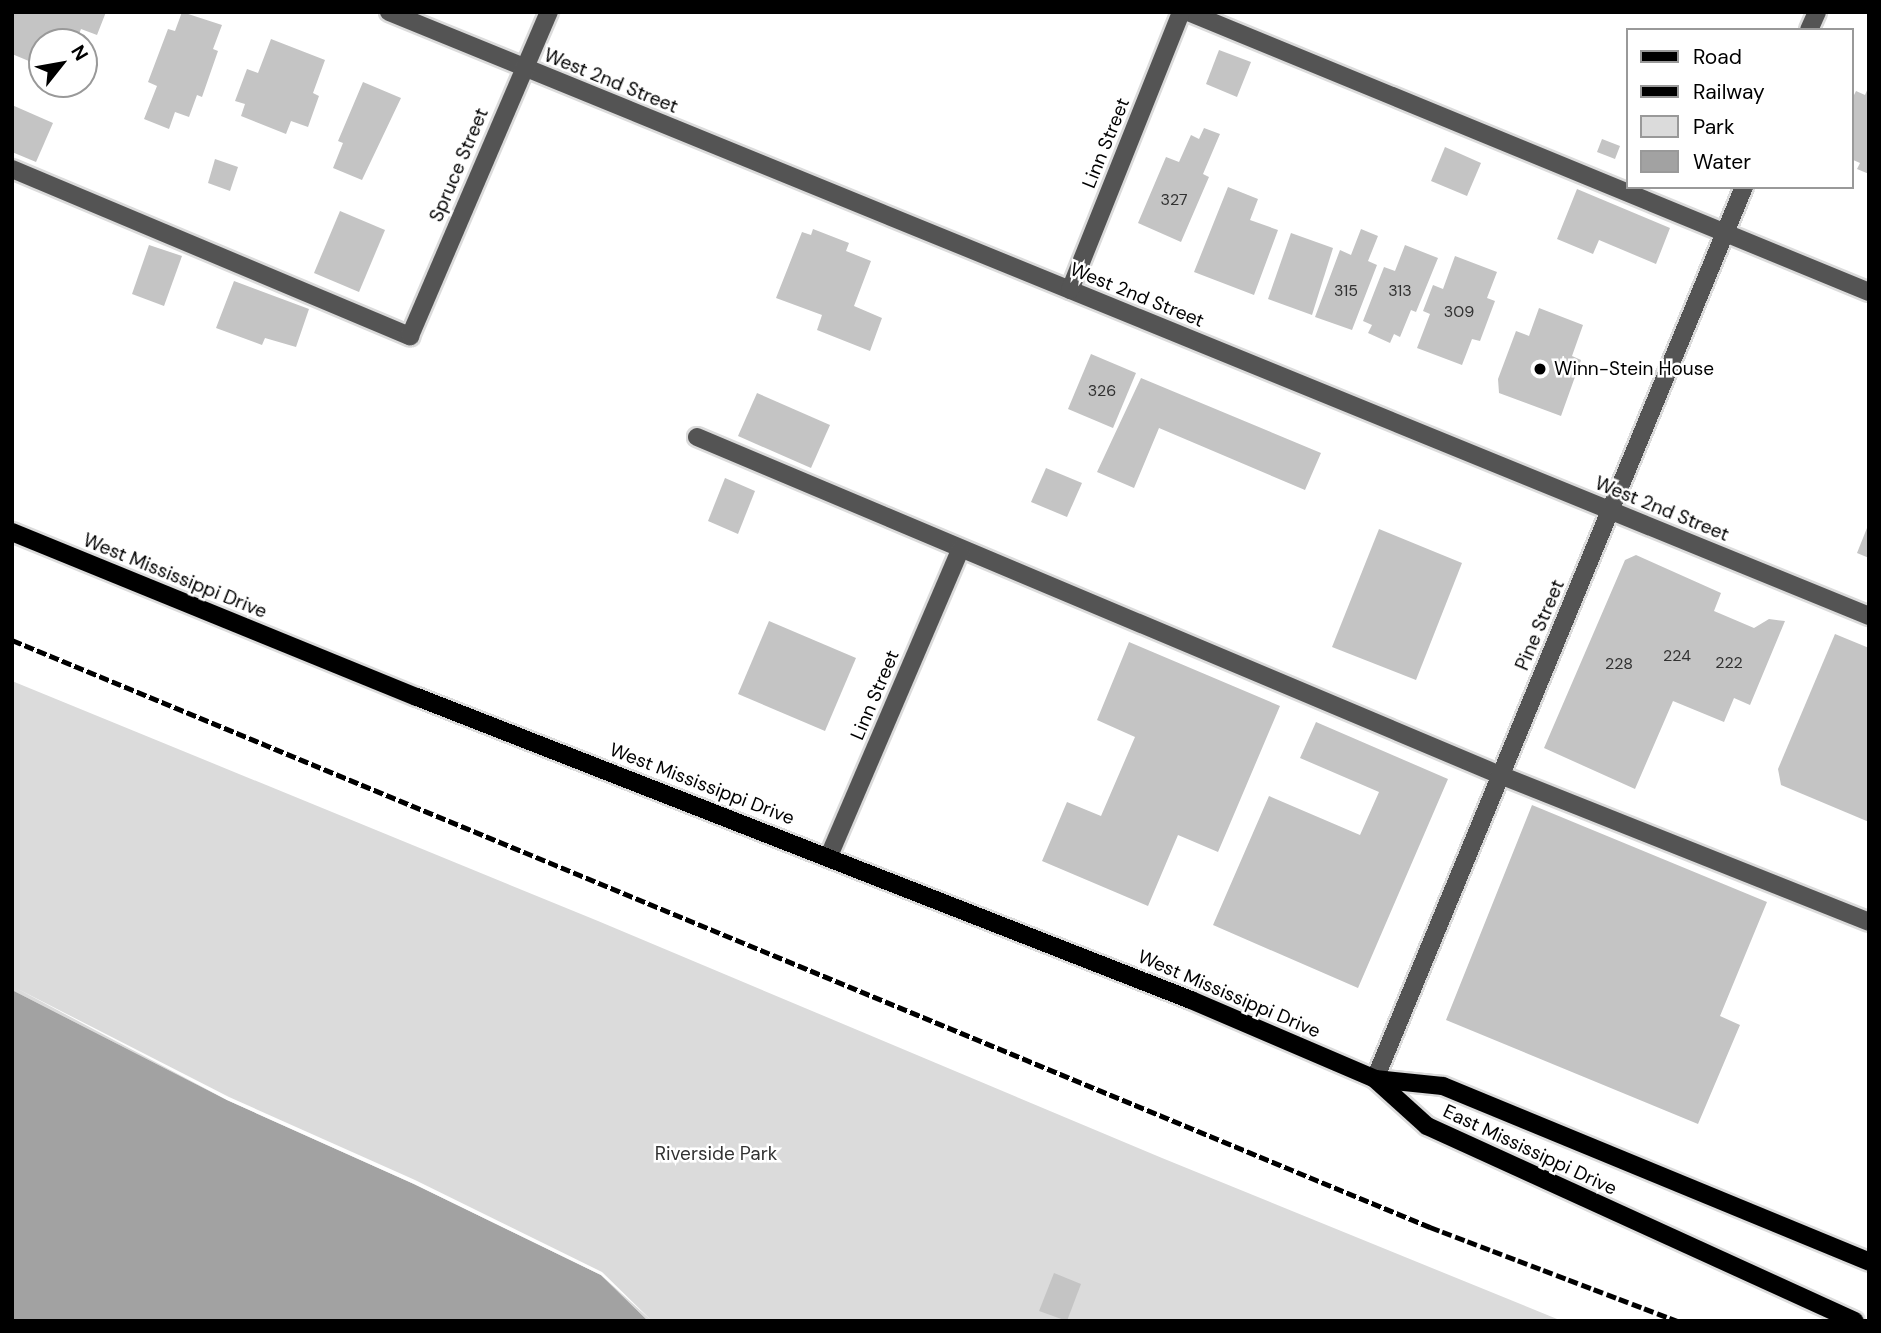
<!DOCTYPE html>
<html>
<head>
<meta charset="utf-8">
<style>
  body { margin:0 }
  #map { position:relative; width:1881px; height:1333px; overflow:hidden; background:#fff; font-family:"DM Sans",sans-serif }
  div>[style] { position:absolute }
  .green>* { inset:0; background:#dbdbdb }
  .water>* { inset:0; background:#a2a2a2 }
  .pier>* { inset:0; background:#fff }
  .building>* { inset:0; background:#c4c4c4 }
  .roads { filter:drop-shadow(2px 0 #dbdbdb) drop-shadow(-2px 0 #dbdbdb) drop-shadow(0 2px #dbdbdb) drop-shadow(0 -2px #dbdbdb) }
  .minor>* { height:18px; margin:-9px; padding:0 9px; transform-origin:9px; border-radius:9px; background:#545454 }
  .major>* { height:18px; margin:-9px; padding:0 9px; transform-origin:9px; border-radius:9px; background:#000 }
  .rail>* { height:5px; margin-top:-2.5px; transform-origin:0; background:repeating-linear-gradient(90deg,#000 0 10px,transparent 0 13.5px) }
  .dots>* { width:19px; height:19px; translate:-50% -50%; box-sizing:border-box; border:4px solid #fff; border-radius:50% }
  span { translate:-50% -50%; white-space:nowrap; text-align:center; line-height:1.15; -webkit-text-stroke:5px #fff; paint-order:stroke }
  .number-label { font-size:16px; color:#313131 }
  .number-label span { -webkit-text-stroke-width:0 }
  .street-label { font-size:19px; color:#000 }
  .poi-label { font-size:19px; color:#000 }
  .left { translate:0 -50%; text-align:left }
  .park-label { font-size:19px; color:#323232 }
  .frame { position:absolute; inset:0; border:14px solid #000; pointer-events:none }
  .legend { position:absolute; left:1626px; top:28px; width:228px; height:161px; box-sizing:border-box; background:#fff; border:2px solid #999; margin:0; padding:9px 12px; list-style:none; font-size:21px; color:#000 }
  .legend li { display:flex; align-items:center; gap:14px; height:35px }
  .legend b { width:35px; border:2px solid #999 }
  .north { position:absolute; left:28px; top:28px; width:70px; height:70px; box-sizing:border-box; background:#fff; border:2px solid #999; border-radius:50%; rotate:59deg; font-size:19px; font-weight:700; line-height:28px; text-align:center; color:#000 }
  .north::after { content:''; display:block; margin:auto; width:24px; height:32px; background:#000; clip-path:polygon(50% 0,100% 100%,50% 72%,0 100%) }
</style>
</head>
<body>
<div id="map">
  <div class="green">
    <div style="clip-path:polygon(12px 681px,598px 921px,1162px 1158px,1562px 1321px,648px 1321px,601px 1275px,414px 1184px,227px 1100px,12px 990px)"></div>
  </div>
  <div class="water">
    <div style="clip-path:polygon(12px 990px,227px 1100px,414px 1184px,601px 1275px,648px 1321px,12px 1321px)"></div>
  </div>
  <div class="pier">
    <div style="clip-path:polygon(14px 987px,229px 1097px,415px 1180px,602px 1272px,652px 1321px,601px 1275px,414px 1184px,227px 1100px)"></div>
  </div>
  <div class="building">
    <div style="clip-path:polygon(12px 12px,106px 12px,97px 35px,81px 29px,76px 42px,60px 36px,57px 42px,42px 42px,42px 59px,36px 64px,12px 54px)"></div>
    <div style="clip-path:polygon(182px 12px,222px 25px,213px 49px,218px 51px,202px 97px,197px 95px,189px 117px,175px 112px,169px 129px,144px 119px,157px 86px,148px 82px,168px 29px,175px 31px)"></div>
    <div style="clip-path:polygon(271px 39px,325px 60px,313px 93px,319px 96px,308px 127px,291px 121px,286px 134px,241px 116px,245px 104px,235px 101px,247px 69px,258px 73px)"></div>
    <div style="clip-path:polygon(1219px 50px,1251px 62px,1237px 97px,1206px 84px)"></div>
    <div style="clip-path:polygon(363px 82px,401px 98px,362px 180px,333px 168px,343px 143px,338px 141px)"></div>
    <div style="clip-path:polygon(1869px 86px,1869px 174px,1857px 169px,1860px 163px,1851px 159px,1851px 101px,1856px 91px,1865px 95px)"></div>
    <div style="clip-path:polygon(12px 105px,53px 123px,36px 162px,12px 152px)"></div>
    <div style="clip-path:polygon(1204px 128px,1220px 134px,1203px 174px,1209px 177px,1181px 242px,1138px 223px,1166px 157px,1179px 162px,1191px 135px,1199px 139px)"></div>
    <div style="clip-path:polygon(1602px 139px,1620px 146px,1615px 159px,1597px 152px)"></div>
    <div style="clip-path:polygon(1445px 147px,1481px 163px,1467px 196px,1431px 181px)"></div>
    <div style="clip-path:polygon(215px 159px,238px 167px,230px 191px,208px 183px)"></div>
    <div style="clip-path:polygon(1228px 187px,1258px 199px,1250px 220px,1278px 230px,1254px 295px,1194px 272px)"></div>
    <div style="clip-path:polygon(1577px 189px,1670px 228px,1656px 264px,1599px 240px,1593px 254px,1557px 239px)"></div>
    <div style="clip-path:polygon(340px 211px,385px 230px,359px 292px,314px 273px)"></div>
    <div style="clip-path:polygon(813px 229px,849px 243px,846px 251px,871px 261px,854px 306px,882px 318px,870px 351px,817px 330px,822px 315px,776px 298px,802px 232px,811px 235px)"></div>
    <div style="clip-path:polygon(1361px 229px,1378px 236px,1368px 261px,1377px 265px,1352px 330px,1315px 317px,1340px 250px,1351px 255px)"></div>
    <div style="clip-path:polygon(1291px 233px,1333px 248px,1312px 315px,1268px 299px)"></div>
    <div style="clip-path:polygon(149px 245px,182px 256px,164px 306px,132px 294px)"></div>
    <div style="clip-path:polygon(1405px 245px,1438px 258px,1416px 312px,1411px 310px,1400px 337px,1394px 334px,1390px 343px,1368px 333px,1372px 325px,1363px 321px,1384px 267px,1395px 271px)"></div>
    <div style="clip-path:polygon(1455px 256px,1497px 272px,1487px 298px,1495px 301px,1480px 341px,1472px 339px,1462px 365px,1417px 348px,1430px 314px,1423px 311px,1433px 285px,1443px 289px)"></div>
    <div style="clip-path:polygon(234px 281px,309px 309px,296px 347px,265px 338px,262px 345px,216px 328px)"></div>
    <div style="clip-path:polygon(1539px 308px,1583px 325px,1572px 356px,1581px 360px,1561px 416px,1499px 393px,1498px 379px,1516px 331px,1529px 336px)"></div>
    <div style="clip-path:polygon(1091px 354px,1136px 373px,1113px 428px,1068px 409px)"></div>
    <div style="clip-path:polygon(1141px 378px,1321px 453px,1305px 490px,1159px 428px,1134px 488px,1097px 472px)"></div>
    <div style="clip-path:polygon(757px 393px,830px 425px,811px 468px,738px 436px)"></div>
    <div style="clip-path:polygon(1046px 468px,1082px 483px,1067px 517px,1031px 502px)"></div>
    <div style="clip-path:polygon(725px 478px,755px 491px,738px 534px,708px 521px)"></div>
    <div style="clip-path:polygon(1869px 523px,1869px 558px,1857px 553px)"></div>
    <div style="clip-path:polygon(1379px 529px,1462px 563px,1416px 680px,1332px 647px)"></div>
    <div style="clip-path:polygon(1636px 555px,1721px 593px,1714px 611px,1754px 628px,1769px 619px,1785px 621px,1750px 705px,1734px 698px,1724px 722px,1673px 701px,1635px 789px,1544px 748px,1625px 560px)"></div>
    <div style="clip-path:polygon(769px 621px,856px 658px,825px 731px,738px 694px)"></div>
    <div style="clip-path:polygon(1835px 634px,1869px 648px,1869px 822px,1781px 785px,1778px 769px)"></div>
    <div style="clip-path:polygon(1129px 642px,1280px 706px,1218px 852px,1178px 835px,1148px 906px,1042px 861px,1067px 802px,1101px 816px,1135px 737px,1097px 720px)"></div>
    <div style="clip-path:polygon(1316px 722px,1448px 779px,1358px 988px,1213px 925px,1269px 796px,1360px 835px,1379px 792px,1300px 758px)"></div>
    <div style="clip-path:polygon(1532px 805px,1767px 902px,1720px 1016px,1740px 1025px,1698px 1124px,1446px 1020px)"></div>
    <div style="clip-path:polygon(1054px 1273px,1081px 1284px,1067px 1321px,1039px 1311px)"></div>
  </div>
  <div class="roads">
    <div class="minor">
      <div style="left:389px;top:12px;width:1599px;rotate:22.2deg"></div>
      <div style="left:1188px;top:12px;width:736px;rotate:22.35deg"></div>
      <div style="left:1809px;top:30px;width:20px;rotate:-66deg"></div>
      <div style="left:12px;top:169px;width:432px;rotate:22.8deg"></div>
      <div style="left:410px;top:336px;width:353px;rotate:-66.8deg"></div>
      <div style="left:1070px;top:290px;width:299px;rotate:-68.2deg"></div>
      <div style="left:697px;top:437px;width:871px;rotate:22.83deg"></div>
      <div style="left:1500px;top:775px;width:397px;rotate:21.7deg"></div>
      <div style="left:829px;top:856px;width:332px;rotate:-66.8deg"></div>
      <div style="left:1375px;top:1079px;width:965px;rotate:-67.53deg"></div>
    </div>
    <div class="major">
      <div style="left:12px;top:532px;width:437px;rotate:22.2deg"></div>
      <div style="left:417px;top:697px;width:831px;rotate:21.38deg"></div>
      <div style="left:1191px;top:1000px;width:200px;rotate:23.2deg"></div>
      <div style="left:1375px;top:1079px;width:68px;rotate:5.9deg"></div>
      <div style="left:1443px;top:1086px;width:461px;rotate:22.4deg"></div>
      <div style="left:1375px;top:1079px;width:70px;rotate:42.1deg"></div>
      <div style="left:1427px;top:1126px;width:470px;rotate:24.5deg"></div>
    </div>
  </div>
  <div class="rail">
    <div style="left:12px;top:640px;width:1535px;rotate:22.49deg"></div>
    <div style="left:1430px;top:1227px;width:265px;rotate:20.8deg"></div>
  </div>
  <div class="dots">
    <div style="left:1540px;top:369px;background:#000"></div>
  </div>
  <div class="number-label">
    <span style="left:1174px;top:200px">327</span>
    <span style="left:1346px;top:291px">315</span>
    <span style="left:1400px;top:291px">313</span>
    <span style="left:1459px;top:312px">309</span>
    <span style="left:1102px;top:391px">326</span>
    <span style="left:1677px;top:656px">224</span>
    <span style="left:1729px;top:663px">222</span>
    <span style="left:1619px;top:664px">228</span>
  </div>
  <div class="street-label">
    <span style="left:611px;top:81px;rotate:22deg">West 2nd Street</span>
    <span style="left:1106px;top:143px;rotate:-68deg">Linn Street</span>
    <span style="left:459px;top:165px;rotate:-67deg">Spruce Street</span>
    <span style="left:1137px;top:295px;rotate:22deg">West 2nd Street</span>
    <span style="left:1662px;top:509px;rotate:22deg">West 2nd Street</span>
    <span style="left:175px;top:576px;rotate:22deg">West Mississippi Drive</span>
    <span style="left:1540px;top:625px;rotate:-67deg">Pine Street</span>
    <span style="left:875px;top:695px;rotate:-67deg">Linn Street</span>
    <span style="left:702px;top:784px;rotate:21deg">West Mississippi Drive</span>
    <span style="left:1229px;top:994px;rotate:23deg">West Mississippi Drive</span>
    <span style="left:1530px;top:1150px;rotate:25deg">East Mississippi Drive</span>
  </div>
  <div class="poi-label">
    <span class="left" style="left:1554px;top:369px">Winn-Stein House</span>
  </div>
  <div class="park-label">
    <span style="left:716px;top:1154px">Riverside Park</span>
  </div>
  <div class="frame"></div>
  <ul class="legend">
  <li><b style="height:9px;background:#000"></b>Road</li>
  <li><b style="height:9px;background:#000"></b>Railway</li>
  <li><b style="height:19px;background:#dbdbdb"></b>Park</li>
  <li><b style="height:19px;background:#a2a2a2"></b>Water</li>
  </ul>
  <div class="north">N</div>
</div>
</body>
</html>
